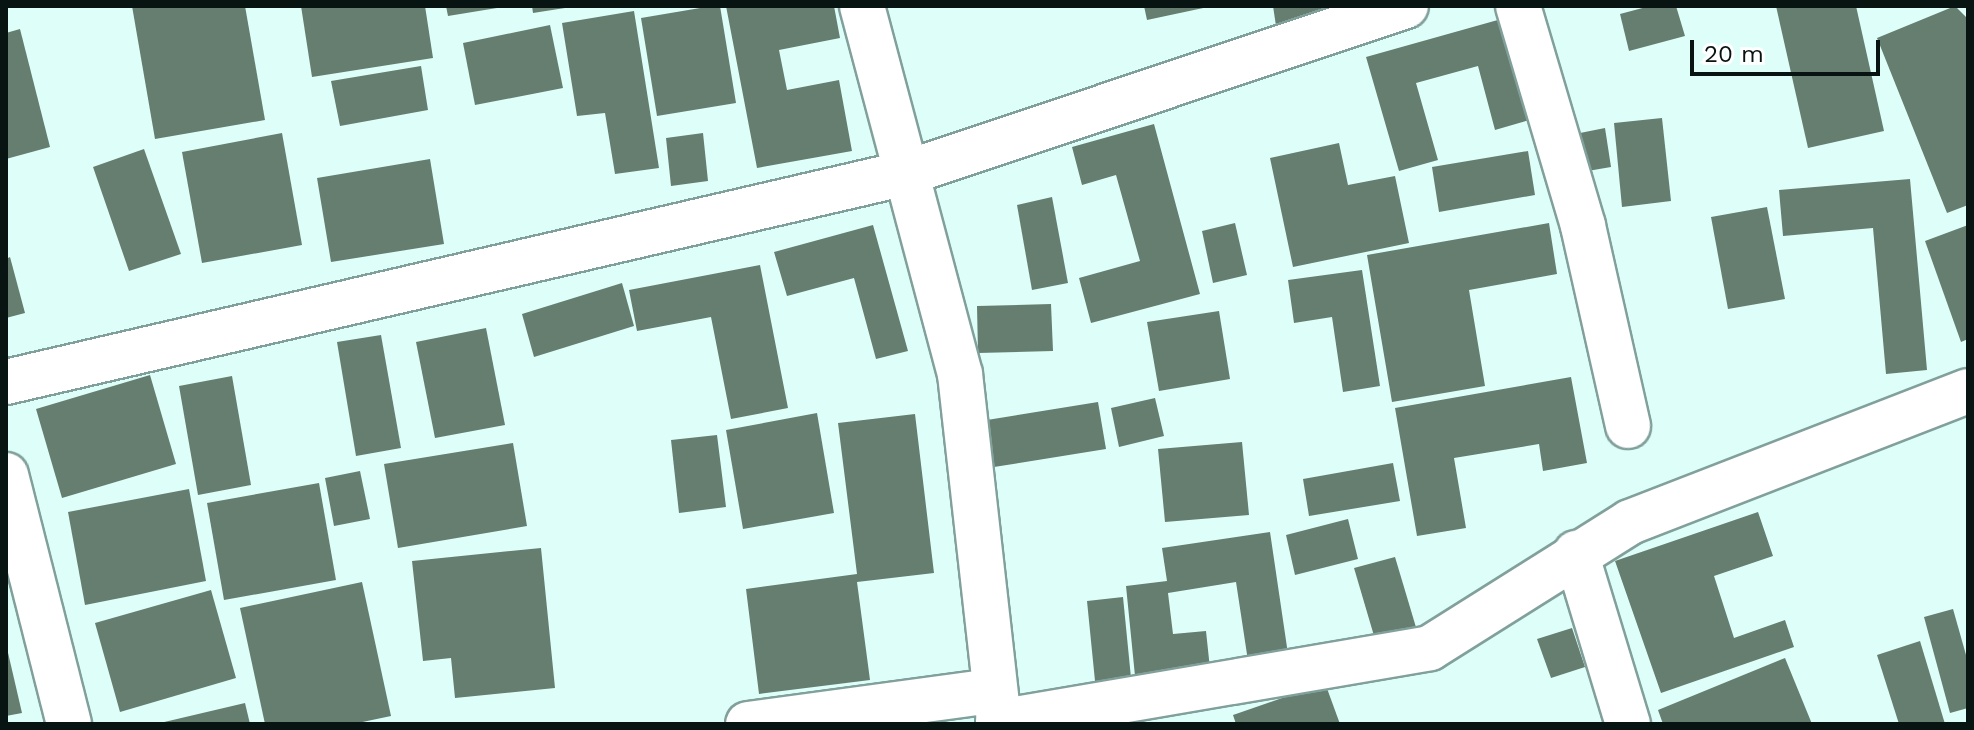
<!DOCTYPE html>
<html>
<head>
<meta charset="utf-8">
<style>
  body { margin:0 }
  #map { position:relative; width:1974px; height:730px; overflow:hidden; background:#defff9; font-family:"Work Sans",sans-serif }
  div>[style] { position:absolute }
  .building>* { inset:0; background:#667e70 }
  .roads { filter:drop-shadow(2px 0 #82a09b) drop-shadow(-2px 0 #82a09b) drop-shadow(0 2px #82a09b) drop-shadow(0 -2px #82a09b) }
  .street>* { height:44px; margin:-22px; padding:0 22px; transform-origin:22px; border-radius:22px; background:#fff }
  span { translate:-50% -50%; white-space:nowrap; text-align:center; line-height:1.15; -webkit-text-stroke:8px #fff; paint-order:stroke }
  .frame { position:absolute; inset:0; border:8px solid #081412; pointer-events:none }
  .scale { position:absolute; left:1690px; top:40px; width:190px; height:36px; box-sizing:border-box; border:4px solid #081412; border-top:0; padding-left:10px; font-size:24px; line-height:28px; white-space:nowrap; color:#081412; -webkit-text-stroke:6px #fff; paint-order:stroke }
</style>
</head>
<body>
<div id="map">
  <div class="building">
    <div style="clip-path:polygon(132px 6px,245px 6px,265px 120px,155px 139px)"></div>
    <div style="clip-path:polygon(301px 6px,425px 6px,433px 58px,312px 77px)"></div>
    <div style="clip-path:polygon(446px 6px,497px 6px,497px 8px,448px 16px)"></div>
    <div style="clip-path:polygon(532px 6px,565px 6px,565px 8px,533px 13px)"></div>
    <div style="clip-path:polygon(712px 6px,720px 6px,736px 103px,657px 116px,641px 18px)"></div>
    <div style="clip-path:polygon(726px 6px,834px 6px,840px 38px,779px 50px,787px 90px,839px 80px,852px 151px,757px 168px)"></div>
    <div style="clip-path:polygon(1144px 6px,1208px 6px,1208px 7px,1147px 20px)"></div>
    <div style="clip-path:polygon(1273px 6px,1382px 6px,1382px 8px,1276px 26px)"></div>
    <div style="clip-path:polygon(1650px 6px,1676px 6px,1685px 36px,1629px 51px,1620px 14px)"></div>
    <div style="clip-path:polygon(1776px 6px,1856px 6px,1884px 131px,1808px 148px)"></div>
    <div style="clip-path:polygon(1955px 6px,1968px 19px,1968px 205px,1947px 213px,1877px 38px)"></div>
    <div style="clip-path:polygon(634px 11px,659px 168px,615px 174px,605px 113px,577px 116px,562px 23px)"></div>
    <div style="clip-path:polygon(1512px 16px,1540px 117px,1495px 130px,1478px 66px,1416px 83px,1438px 160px,1399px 171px,1366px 57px)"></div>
    <div style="clip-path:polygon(550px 25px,563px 88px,475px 105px,463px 43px)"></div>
    <div style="clip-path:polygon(20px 29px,50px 147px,6px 159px,6px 33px)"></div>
    <div style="clip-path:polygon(421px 66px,428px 110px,340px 126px,331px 81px)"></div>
    <div style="clip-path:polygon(1662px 118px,1671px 201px,1622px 207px,1614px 123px)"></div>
    <div style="clip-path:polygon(1154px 124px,1200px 294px,1091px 323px,1079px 278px,1140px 261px,1116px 175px,1082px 185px,1072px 147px)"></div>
    <div style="clip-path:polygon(1605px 128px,1611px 167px,1576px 173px,1570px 135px)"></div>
    <div style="clip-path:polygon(282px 133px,302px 245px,202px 263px,182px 152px)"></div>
    <div style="clip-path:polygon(703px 133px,708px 181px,671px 186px,666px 138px)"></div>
    <div style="clip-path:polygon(1339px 143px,1348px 185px,1395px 176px,1409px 243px,1293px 267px,1270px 158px)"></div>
    <div style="clip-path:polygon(144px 149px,181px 254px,129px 271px,93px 167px)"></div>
    <div style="clip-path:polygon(1528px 151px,1535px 195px,1439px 212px,1432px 167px)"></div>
    <div style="clip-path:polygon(430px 159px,444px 244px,331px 262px,317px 178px)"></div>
    <div style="clip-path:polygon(1910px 179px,1927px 370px,1886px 374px,1873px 228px,1783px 236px,1779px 190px)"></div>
    <div style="clip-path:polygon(1052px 197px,1068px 283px,1032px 290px,1017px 205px)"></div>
    <div style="clip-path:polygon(1767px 207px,1785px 299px,1728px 309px,1711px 217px)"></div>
    <div style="clip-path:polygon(1235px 223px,1247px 275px,1213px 283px,1202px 231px)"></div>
    <div style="clip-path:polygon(1549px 223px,1557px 274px,1469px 290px,1485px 386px,1392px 402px,1367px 255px)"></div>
    <div style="clip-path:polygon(873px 225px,908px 351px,876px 359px,854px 278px,787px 296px,774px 252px)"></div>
    <div style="clip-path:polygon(1968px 225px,1968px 339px,1961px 342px,1925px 241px)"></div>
    <div style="clip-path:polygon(10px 257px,25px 313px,6px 318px,6px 259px)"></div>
    <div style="clip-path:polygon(760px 265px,788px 408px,731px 419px,711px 317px,637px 331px,629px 290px)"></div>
    <div style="clip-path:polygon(1362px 270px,1380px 386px,1343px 392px,1332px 317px,1294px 323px,1288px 280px)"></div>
    <div style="clip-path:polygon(622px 283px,634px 326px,534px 357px,522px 314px)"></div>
    <div style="clip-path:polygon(1051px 304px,1053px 351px,978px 353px,977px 306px)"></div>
    <div style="clip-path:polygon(1219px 311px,1230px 379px,1159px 391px,1147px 322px)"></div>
    <div style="clip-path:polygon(486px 328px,505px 425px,435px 438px,416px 342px)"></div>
    <div style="clip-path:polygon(381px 335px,401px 448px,356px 456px,337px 342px)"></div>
    <div style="clip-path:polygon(150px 375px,176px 464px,62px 498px,36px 409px)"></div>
    <div style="clip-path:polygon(232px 376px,251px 485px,198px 495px,179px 386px)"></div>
    <div style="clip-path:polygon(1571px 377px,1587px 463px,1543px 471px,1539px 444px,1454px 458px,1466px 528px,1417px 536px,1395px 408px)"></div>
    <div style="clip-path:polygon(1155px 398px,1164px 436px,1119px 447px,1111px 408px)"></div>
    <div style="clip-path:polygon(1098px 402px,1106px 449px,994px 467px,987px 420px)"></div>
    <div style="clip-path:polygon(817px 413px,834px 513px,743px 529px,726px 430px)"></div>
    <div style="clip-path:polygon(915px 414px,934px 573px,857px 582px,870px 680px,759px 694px,746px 589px,857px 574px,838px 423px)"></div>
    <div style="clip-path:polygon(717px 435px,726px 507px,679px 513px,671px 440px)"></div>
    <div style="clip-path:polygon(1242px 442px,1249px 515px,1165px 522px,1158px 449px)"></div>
    <div style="clip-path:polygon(513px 443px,527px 526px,398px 548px,384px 464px)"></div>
    <div style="clip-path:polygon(1393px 463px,1400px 501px,1309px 516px,1303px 479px)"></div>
    <div style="clip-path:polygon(360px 471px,370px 519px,334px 526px,325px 478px)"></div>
    <div style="clip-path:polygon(319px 483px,336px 580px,224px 600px,207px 503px)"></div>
    <div style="clip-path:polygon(189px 489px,206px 581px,85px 605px,68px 512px)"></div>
    <div style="clip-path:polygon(1758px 512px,1773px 556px,1714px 576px,1734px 638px,1785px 620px,1794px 647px,1661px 693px,1615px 561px)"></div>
    <div style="clip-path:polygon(1348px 519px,1358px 559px,1295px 575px,1286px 535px)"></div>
    <div style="clip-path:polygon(1270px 532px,1288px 654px,1248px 661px,1236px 582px,1168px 593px,1173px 634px,1206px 631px,1211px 678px,1136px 686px,1126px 586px,1167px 581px,1162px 548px)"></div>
    <div style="clip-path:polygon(541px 548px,555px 688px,455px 698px,451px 658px,423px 661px,412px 561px)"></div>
    <div style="clip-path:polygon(1395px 557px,1418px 634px,1377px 646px,1354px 568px)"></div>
    <div style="clip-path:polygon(362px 582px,391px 716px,353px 724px,265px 724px,240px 608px)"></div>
    <div style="clip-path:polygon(211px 590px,236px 678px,120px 712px,95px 623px)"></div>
    <div style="clip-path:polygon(1123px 597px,1132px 688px,1096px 691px,1087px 601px)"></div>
    <div style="clip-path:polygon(1953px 609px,1968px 662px,1968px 708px,1950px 713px,1924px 617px)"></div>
    <div style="clip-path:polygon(1572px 628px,1585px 667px,1551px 678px,1537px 639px)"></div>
    <div style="clip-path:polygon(1920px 641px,1945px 724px,1899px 724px,1877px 655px)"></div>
    <div style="clip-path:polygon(6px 644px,22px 713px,6px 716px)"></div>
    <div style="clip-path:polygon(1785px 658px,1812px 724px,1663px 724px,1658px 710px)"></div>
    <div style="clip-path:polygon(1325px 683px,1340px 724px,1236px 724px,1233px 715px)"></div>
    <div style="clip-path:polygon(245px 703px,250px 724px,160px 724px,160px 723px)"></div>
  </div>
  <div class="roads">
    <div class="street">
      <div style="left:862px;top:6px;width:381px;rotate:75.1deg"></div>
      <div style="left:960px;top:374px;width:352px;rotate:83.6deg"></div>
      <div style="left:1518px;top:6px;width:229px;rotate:73.5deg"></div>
      <div style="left:1583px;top:226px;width:205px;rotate:77.3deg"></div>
      <div style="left:6px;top:382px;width:924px;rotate:-13.07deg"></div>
      <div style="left:906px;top:173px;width:527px;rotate:-18.47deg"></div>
      <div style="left:6px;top:475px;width:257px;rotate:75.8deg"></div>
      <div style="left:1576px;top:553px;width:179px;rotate:73.1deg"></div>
      <div style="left:998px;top:722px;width:438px;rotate:-9.7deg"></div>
      <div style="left:1430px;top:648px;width:236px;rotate:-32.2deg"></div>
      <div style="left:1630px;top:522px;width:362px;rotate:-21.2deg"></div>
      <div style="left:748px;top:724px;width:246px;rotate:-7.7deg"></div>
    </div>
  </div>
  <div class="frame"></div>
  <div class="scale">20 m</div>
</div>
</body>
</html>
